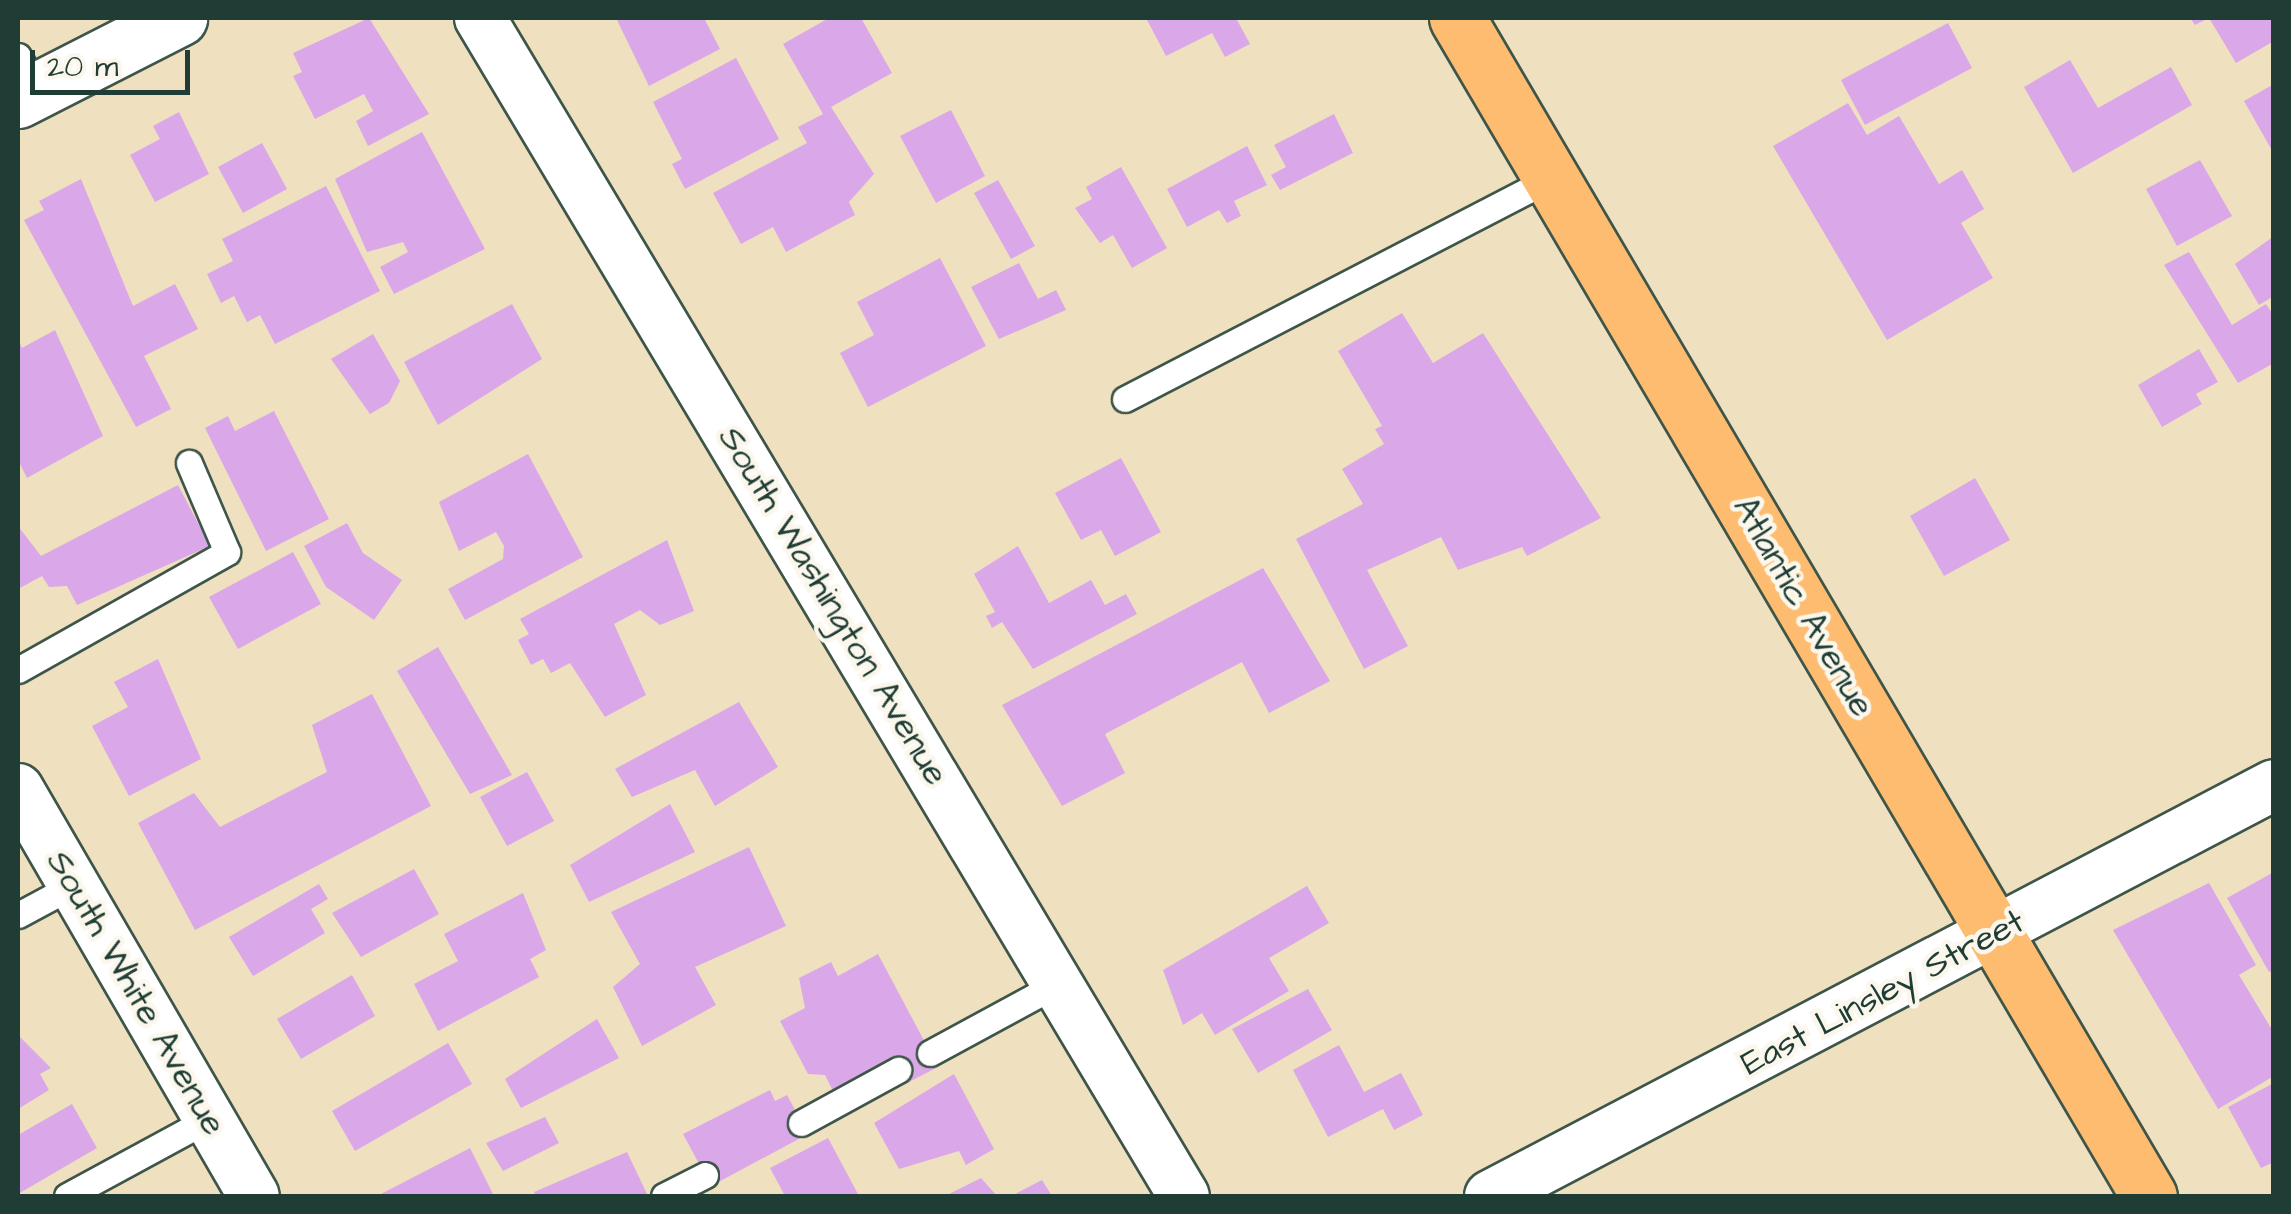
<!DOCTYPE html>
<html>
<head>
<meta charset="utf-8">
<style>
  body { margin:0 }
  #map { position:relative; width:2291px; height:1214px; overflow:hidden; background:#efe0bf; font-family:"Architects Daughter",sans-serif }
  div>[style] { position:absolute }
  .building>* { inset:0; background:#daa8e9 }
  .roads { filter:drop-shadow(2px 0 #3e5549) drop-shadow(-2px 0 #3e5549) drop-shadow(0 2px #3e5549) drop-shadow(0 -2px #3e5549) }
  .service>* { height:25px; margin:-12.5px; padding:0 12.5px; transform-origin:12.5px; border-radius:12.5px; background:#fff }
  .minor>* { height:50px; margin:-25px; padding:0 25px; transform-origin:25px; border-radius:25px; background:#fff }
  .tertiary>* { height:55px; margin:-27.5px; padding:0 27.5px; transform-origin:27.5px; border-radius:27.5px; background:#fff }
  .primary>* { height:55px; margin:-27.5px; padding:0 27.5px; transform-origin:27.5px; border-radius:27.5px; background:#fdbc70 }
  span { translate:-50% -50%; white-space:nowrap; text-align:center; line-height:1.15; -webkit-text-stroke:9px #fbf7ec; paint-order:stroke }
  .street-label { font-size:35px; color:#1f3d34 }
  .frame { position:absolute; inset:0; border:20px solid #1f3d34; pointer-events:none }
  .scale { position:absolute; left:30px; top:50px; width:160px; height:45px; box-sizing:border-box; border:5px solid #1f3d34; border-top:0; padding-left:12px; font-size:30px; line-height:35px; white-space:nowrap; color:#1f3d34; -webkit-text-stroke:8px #fbf7ec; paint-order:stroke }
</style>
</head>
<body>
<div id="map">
  <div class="building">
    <div style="clip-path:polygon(369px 18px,429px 114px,368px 146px,356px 121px,373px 111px,364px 94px,315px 119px,293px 76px,302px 72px,293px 53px)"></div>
    <div style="clip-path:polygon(616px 18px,704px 18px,720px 49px,649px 86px)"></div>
    <div style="clip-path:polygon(829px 18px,861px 18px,892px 73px,831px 107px,874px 174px,849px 202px,855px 215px,786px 252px,773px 227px,741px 244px,713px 193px,807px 143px,798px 127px,823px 114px,783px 44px)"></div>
    <div style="clip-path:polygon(1146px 18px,1236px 18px,1250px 44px,1225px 57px,1212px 33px,1166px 56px)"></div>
    <div style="clip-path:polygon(2190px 18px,2274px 18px,2274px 41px,2236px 63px,2209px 18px,2195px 25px)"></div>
    <div style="clip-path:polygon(1948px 23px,1972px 68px,1865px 125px,1841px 80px)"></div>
    <div style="clip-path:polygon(736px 58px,779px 139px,685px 189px,672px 164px,682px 159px,653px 102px)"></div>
    <div style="clip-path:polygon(2070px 60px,2098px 108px,2171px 67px,2192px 105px,2073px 173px,2024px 87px)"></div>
    <div style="clip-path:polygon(2274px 84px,2274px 154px,2244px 101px)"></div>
    <div style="clip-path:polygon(1848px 103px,1867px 135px,1899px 116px,1939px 184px,1962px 170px,1984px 209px,1961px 223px,1993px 278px,1887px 340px,1773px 146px)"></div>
    <div style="clip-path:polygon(951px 110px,985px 176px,936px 203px,900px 136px)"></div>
    <div style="clip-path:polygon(179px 112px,209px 174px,155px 202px,130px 155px,160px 139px,153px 126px)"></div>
    <div style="clip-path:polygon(1334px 114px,1353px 153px,1280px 190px,1271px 175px,1286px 167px,1274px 145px)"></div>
    <div style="clip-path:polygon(422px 132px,485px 249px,394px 294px,380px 267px,408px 252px,403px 242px,367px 252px,335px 179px)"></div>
    <div style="clip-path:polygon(262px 143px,287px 189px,243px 213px,218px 167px)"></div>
    <div style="clip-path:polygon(1247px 146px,1267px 185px,1234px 201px,1241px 216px,1227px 223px,1219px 210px,1187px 227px,1167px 189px)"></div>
    <div style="clip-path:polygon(2200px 160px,2232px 216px,2177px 246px,2146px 189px)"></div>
    <div style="clip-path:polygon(1121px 167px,1167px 248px,1132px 268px,1113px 235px,1100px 243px,1075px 208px,1092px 199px,1086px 187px)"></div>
    <div style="clip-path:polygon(81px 179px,133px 306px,175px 284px,198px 329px,144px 356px,171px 409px,136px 427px,24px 220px,44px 210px,39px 201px)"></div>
    <div style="clip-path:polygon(998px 180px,1035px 246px,1011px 259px,974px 193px)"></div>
    <div style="clip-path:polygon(326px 186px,380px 291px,275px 344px,260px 315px,247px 322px,234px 296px,221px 303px,207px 274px,233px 261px,222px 239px)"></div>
    <div style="clip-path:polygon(2274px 236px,2274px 296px,2259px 305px,2235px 264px)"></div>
    <div style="clip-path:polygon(2189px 252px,2232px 325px,2266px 304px,2274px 316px,2274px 363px,2238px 383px,2164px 265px)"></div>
    <div style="clip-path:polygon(940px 258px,986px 346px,868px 407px,840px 353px,874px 335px,857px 302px)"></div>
    <div style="clip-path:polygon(1019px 263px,1038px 299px,1056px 290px,1066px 310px,999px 339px,971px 287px)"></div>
    <div style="clip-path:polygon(512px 304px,542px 359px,438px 425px,404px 362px)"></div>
    <div style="clip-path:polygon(1402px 313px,1433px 363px,1483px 333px,1601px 518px,1527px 556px,1522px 547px,1458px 570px,1441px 537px,1367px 570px,1408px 646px,1364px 669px,1296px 539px,1363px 504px,1342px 469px,1384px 444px,1375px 429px,1382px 426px,1338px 351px)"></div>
    <div style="clip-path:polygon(55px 330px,103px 436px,27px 478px,18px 460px,18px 339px,22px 348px)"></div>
    <div style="clip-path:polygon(373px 334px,400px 381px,389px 403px,370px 414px,331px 359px)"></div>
    <div style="clip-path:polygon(2199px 349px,2218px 382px,2196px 394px,2202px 404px,2162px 427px,2138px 385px)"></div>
    <div style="clip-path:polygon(274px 411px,329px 519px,266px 551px,205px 428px,228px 416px,235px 431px)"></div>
    <div style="clip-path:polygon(528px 454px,583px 557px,465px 620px,448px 589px,503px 559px,504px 546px,496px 532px,459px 551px,439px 502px)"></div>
    <div style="clip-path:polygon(1121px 458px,1161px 532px,1115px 556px,1101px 530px,1081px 540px,1055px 493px)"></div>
    <div style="clip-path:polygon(1975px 478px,2010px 540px,1944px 576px,1910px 516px)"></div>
    <div style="clip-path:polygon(178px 485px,210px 546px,77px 605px,67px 586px,49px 587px,42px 576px,18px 589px,18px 526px,41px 556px)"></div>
    <div style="clip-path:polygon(347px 523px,363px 553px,402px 580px,374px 620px,326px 587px,304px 546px)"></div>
    <div style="clip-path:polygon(667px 540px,694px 611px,660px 625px,640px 610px,614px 624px,646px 695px,605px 717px,570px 663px,551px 673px,543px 659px,531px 665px,518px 640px,529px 634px,520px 619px)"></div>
    <div style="clip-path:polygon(1018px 546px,1049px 603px,1091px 580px,1105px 605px,1126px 594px,1137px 614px,1033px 669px,1002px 622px,992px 628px,986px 616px,995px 612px,974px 574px)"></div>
    <div style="clip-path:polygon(293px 552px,321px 604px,238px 649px,209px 597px)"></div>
    <div style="clip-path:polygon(1263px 568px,1330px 681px,1269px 713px,1242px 662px,1105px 734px,1125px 773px,1062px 806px,1002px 705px)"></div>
    <div style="clip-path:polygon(438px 647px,512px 775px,470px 794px,397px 671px)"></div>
    <div style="clip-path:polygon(158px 659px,201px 759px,129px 796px,92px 726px,128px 707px,114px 682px)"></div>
    <div style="clip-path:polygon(372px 694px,431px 806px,195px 930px,138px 823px,194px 793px,220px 827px,327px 772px,312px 725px)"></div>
    <div style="clip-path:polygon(739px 702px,778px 767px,715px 806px,695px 770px,632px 797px,615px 769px)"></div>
    <div style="clip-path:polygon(527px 772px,554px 821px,507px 846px,480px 797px)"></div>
    <div style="clip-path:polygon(670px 804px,695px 852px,589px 902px,570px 865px)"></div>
    <div style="clip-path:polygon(749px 847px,786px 926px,695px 967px,716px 1005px,642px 1046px,613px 987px,640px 964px,611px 912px)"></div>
    <div style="clip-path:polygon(414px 869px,439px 914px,361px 957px,332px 913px)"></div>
    <div style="clip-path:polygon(2274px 872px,2274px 970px,2269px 972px,2227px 898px)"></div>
    <div style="clip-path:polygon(2209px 883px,2256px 965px,2239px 975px,2274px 1033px,2274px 1076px,2218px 1109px,2113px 930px)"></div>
    <div style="clip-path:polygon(319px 884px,328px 899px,311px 909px,325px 933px,253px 976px,229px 937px)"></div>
    <div style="clip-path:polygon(1307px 886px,1329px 923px,1269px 958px,1289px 991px,1215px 1035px,1202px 1013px,1183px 1025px,1163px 970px)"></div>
    <div style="clip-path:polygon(523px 893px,546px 950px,530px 959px,539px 977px,438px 1031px,414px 984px,458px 961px,444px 934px)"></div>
    <div style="clip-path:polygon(878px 954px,938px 1067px,905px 1084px,891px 1058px,834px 1093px,825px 1075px,808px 1074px,780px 1021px,805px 1008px,799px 978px,831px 962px,838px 976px)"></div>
    <div style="clip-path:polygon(352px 975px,375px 1016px,301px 1059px,277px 1019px)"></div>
    <div style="clip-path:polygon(1308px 989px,1332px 1030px,1258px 1073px,1232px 1029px)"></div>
    <div style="clip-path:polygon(597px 1019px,619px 1058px,521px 1108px,505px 1079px)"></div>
    <div style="clip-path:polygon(18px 1035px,51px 1068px,40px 1074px,49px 1090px,18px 1109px)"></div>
    <div style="clip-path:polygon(448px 1043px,472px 1084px,355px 1151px,332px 1111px)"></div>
    <div style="clip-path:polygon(1339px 1045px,1364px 1092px,1401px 1073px,1423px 1115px,1394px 1130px,1383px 1109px,1328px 1137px,1293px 1070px)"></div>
    <div style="clip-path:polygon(954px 1074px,994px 1149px,966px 1165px,959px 1151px,899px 1169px,874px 1123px)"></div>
    <div style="clip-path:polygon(2274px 1083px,2274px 1162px,2261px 1168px,2228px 1107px)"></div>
    <div style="clip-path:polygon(770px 1090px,775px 1101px,787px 1095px,808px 1134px,711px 1186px,683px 1134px)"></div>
    <div style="clip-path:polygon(72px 1104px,97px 1148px,18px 1194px,18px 1135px)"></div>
    <div style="clip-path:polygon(545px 1117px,559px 1143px,503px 1171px,486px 1143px)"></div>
    <div style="clip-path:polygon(828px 1138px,859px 1196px,785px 1196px,770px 1168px)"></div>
    <div style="clip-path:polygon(470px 1148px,494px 1196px,377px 1196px)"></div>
    <div style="clip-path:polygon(627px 1152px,648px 1196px,536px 1196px,534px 1192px)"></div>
    <div style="clip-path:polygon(981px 1178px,997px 1196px,945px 1196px)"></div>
    <div style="clip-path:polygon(1042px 1180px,1052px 1196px,1011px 1196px)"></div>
  </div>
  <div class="roads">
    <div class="service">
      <div style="left:18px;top:56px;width:39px;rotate:61deg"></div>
      <div style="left:1125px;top:399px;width:480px;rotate:-27.4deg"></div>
      <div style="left:18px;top:670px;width:240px;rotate:-29.4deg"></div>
      <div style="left:227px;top:552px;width:97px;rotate:-113.1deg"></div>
      <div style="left:18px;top:915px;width:64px;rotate:-28.2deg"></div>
      <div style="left:930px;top:1053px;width:147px;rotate:-28.5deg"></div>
      <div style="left:801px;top:1123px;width:111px;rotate:-28.7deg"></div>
      <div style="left:67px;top:1196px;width:162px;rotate:-28.5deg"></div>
      <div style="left:664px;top:1196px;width:46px;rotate:-27.1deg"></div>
    </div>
    <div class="minor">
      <div style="left:480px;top:18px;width:1372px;rotate:59.14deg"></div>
      <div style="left:18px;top:789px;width:470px;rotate:59.9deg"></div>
      <div style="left:1490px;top:1196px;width:885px;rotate:-27.67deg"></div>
    </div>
    <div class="tertiary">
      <div style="left:18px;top:100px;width:181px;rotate:-27deg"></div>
    </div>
    <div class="primary">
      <div style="left:1457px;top:18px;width:1366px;rotate:59.57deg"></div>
    </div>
  </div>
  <div class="street-label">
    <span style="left:833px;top:606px;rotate:59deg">South Washington Avenue</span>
    <span style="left:1803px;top:607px;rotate:60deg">Atlantic Avenue</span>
    <span style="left:136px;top:993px;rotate:60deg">South White Avenue</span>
    <span style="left:1883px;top:993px;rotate:-28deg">East Linsley Street</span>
  </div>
  <div class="frame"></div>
  <div class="scale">20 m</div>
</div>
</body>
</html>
